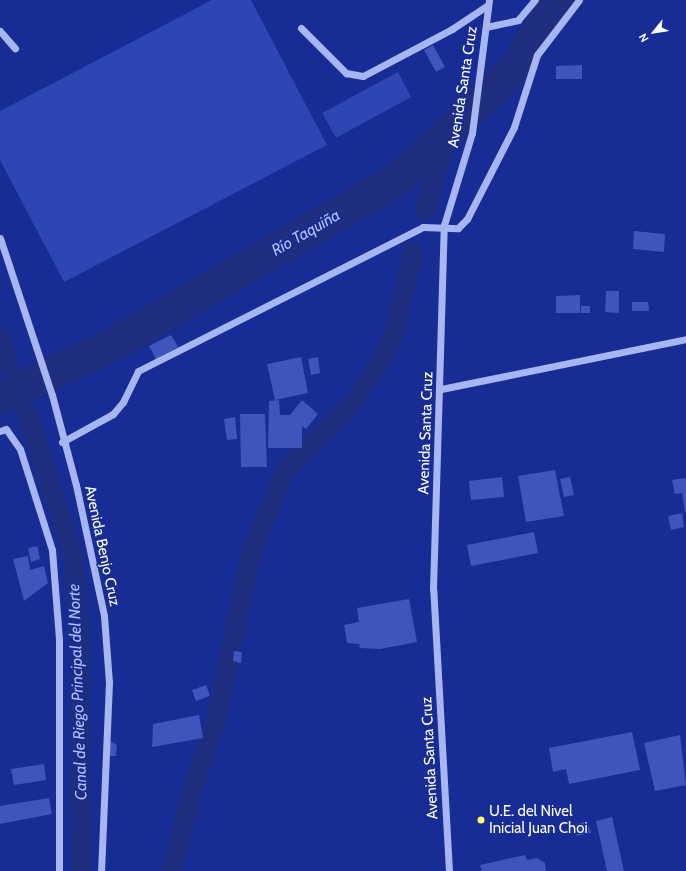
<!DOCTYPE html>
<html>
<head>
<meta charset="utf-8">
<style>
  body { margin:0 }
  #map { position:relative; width:686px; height:871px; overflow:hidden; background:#172c94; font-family:Cabin,sans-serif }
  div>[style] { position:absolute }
  .green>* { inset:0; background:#2d46b4 }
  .canal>* { height:20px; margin:-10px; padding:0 10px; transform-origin:10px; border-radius:10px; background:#1f2e7e }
  .river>* { height:34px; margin:-17px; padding:0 17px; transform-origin:17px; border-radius:17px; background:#1f2e7e }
  .building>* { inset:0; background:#3f55bc }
  .minor>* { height:7px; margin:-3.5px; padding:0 3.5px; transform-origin:3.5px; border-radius:3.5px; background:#a7b5f1 }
  .dots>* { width:11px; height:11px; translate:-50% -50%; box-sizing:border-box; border:2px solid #172c94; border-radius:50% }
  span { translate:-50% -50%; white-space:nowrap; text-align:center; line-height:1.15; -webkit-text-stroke:3px #172c94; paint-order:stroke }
  .street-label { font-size:15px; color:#fff }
  .poi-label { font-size:15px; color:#fff }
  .left { translate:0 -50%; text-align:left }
  .water-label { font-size:16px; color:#b3c0f8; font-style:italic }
  .north { position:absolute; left:634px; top:12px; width:40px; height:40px; -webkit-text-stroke:3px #172c94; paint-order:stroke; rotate:240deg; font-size:11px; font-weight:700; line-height:16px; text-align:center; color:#fff }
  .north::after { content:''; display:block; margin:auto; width:14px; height:18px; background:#fff; clip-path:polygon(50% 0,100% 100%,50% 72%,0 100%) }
</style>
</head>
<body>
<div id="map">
  <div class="green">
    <div style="clip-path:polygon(212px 0,251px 0,327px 145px,64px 282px,0 160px,0 111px)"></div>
    <div style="clip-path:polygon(398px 72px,411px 97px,336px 138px,322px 113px)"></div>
  </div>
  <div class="canal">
    <div style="left:425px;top:210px;width:81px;rotate:-73.6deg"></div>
    <div style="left:0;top:336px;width:30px;rotate:73deg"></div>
    <div style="left:23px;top:401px;width:161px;rotate:71.9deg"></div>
    <div style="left:73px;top:554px;width:78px;rotate:84.9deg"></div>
    <div style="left:80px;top:632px;width:239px;rotate:89.8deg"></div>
    <div style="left:172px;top:871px;width:87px;rotate:-76deg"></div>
    <div style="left:193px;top:787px;width:68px;rotate:-71deg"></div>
    <div style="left:215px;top:723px;width:174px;rotate:-78deg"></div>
    <div style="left:251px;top:553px;width:89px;rotate:-67.5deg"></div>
    <div style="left:285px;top:471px;width:95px;rotate:-45deg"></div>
    <div style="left:352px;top:404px;width:56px;rotate:-56.6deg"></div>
    <div style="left:383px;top:357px;width:22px;rotate:-63deg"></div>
    <div style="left:393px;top:337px;width:87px;rotate:-76.8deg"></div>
  </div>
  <div class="river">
    <div style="left:0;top:398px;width:126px;rotate:-25.3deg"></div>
    <div style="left:114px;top:344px;width:331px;rotate:-30.1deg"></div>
    <div style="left:400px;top:178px;width:157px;rotate:-43.5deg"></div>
    <div style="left:514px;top:70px;width:82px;rotate:-58.4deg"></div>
  </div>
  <div class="building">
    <div style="clip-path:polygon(433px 45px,445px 67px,436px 72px,424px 50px)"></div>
    <div style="clip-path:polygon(582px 65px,582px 79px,556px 79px,556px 66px)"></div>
    <div style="clip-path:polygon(634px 231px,665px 234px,664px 252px,633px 249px)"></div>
    <div style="clip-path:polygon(606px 291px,619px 291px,619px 313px,605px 312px)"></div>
    <div style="clip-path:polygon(580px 295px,580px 313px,556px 313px,556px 296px)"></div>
    <div style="clip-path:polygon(632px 302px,648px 302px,649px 311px,632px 311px)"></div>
    <div style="clip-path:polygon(581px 306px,590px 306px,590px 313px,581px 313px)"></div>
    <div style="clip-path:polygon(171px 335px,178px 347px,156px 359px,149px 346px)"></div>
    <div style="clip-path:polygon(301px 357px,308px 393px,275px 400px,267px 364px)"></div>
    <div style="clip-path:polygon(318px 357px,320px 373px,311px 375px,308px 359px)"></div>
    <div style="clip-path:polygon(279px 400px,280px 415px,290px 415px,302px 400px,318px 414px,306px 429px,302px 426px,302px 448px,268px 448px,269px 401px)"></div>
    <div style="clip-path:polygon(240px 414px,265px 414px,267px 467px,241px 467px)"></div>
    <div style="clip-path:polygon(235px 417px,237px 439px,227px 440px,224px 419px)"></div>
    <div style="clip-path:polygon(555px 470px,564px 516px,526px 522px,518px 476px)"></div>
    <div style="clip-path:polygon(502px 477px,504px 497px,471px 500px,469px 481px)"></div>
    <div style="clip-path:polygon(570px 477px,574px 495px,564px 497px,560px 479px)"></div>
    <div style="clip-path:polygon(686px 478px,686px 512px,685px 512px,682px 493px,675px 494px,672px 480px)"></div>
    <div style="clip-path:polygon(682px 513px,684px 527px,671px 530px,668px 516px)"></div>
    <div style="clip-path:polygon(534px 532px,538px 553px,471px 566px,467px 545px)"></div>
    <div style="clip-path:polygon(37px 546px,40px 559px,31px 562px,28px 548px)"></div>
    <div style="clip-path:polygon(28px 556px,30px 570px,44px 566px,48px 583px,24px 601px,13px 559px)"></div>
    <div style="clip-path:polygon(409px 599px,417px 642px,380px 649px,360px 648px,359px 644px,347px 643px,344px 625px,359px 622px,357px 608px)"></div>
    <div style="clip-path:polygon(234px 651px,242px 652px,241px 663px,233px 661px)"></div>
    <div style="clip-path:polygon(206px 685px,210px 696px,196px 701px,192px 690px)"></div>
    <div style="clip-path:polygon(199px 715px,203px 738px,152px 747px,153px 724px)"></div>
    <div style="clip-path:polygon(632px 732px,640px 770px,569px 784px,566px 769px,553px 772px,549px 748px)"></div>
    <div style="clip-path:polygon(680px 735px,686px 785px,655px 791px,644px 743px)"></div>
    <div style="clip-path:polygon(109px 740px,117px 745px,116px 756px,109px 756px)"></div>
    <div style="clip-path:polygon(44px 764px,46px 780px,14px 785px,11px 769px)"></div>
    <div style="clip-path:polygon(49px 798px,52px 814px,0 824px,0 806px)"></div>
    <div style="clip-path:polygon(612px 817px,624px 871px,607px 871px,596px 821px)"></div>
    <div style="clip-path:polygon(587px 821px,591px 833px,577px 836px,574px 825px)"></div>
    <div style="clip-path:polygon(525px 855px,527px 860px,537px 858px,545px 863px,546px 871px,482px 871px,480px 865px)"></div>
  </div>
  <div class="minor">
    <div style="left:486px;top:27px;width:33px;rotate:-12deg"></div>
    <div style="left:518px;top:20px;width:26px;rotate:-50deg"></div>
    <div style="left:301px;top:28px;width:64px;rotate:45deg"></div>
    <div style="left:346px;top:73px;width:17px;rotate:10deg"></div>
    <div style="left:363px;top:76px;width:101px;rotate:-27.8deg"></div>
    <div style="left:452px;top:29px;width:43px;rotate:-33.7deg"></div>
    <div style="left:0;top:31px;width:23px;rotate:49deg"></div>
    <div style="left:0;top:238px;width:165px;rotate:71.7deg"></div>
    <div style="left:52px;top:395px;width:93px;rotate:75.1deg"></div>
    <div style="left:76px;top:485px;width:134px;rotate:77.9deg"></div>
    <div style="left:104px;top:616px;width:66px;rotate:85.7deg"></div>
    <div style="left:109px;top:682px;width:189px;rotate:92.4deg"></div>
    <div style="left:441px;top:389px;width:250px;rotate:-11.5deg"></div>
    <div style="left:0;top:431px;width:6px;rotate:-18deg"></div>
    <div style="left:6px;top:429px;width:24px;rotate:55deg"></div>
    <div style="left:20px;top:449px;width:106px;rotate:72.4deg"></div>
    <div style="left:52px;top:550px;width:89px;rotate:85.5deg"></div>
    <div style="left:59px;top:639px;width:232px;rotate:90deg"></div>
    <div style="left:62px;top:442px;width:58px;rotate:-28.8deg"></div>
    <div style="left:113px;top:414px;width:16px;rotate:-50deg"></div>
    <div style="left:123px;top:402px;width:34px;rotate:-64deg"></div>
    <div style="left:138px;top:371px;width:319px;rotate:-26.8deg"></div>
    <div style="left:423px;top:227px;width:35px;rotate:2deg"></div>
    <div style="left:458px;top:228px;width:13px;rotate:-45deg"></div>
    <div style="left:467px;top:219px;width:103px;rotate:-62.9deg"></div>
    <div style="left:514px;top:127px;width:76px;rotate:-72.3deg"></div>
    <div style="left:537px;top:55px;width:69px;rotate:-52.6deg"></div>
    <div style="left:449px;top:871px;width:282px;rotate:-93.2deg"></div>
    <div style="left:433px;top:589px;width:364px;rotate:-88.3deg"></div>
    <div style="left:444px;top:225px;width:96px;rotate:-73.1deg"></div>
    <div style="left:472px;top:133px;width:134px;rotate:-82.7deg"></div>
  </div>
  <div class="dots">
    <div style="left:481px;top:820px;background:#fffc67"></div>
  </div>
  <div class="street-label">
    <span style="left:463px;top:87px;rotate:-81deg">Avenida Santa Cruz</span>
    <span style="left:426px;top:433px;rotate:-88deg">Avenida Santa Cruz</span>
    <span style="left:102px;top:546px;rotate:78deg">Avenida Benjo Cruz</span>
    <span style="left:430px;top:758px;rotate:-93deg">Avenida Santa Cruz</span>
  </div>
  <div class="poi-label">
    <span class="left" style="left:489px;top:820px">U.E. del Nivel<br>Inicial Juan Choi</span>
  </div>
  <div class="water-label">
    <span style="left:306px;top:233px;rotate:-30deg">Río Taquiña</span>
    <span style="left:78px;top:692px;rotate:-92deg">Canal de Riego Principal del Norte</span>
  </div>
  <div class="north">N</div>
</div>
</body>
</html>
